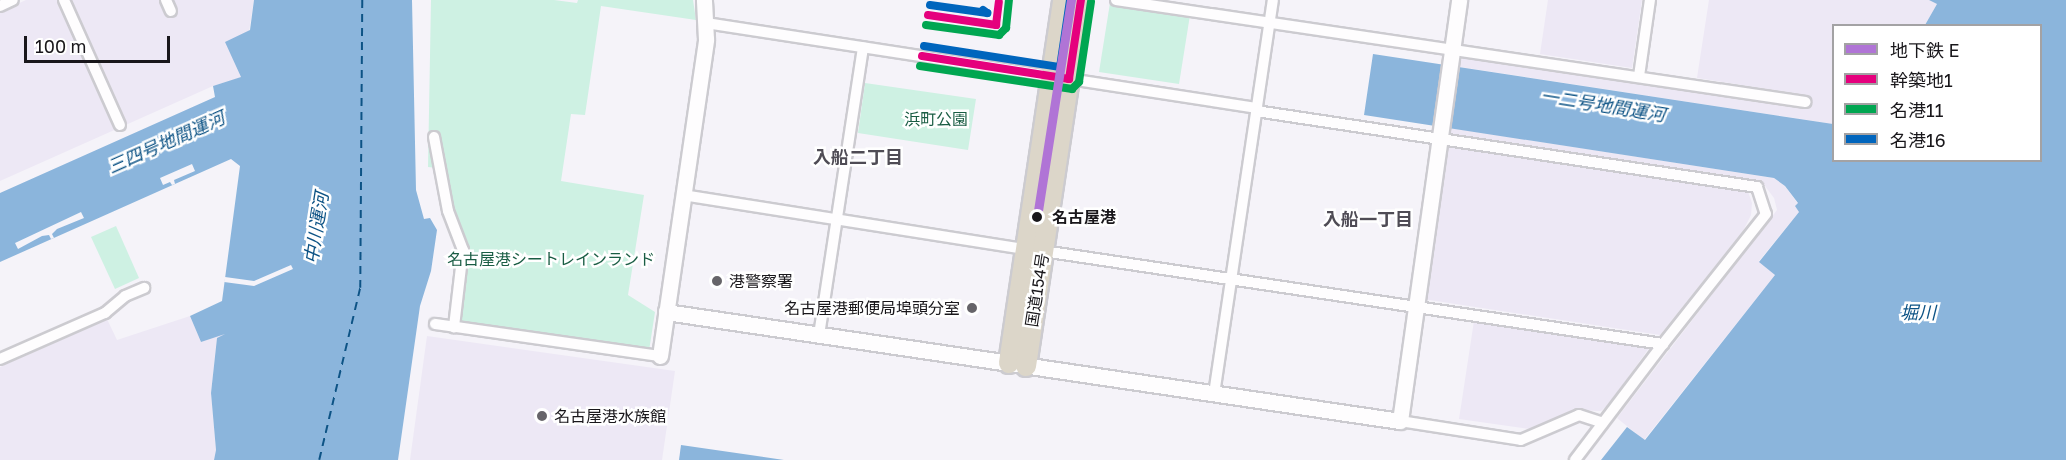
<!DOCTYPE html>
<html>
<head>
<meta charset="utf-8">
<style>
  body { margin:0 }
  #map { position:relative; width:2066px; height:460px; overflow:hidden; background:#f5f3f9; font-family:"Golos Text","Noto Sans JP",sans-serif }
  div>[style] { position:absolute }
  .built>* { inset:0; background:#ede8f5 }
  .green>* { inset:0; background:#cef1e3 }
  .water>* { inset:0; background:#8bb5dc }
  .pier>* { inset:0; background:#f5f3f9 }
  .ferry>* { height:1.5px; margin-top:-0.75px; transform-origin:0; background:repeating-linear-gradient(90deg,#0d5385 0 8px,transparent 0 14px) }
  .roads { filter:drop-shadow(2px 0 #cccbd0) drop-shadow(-2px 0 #cccbd0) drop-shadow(0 2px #cccbd0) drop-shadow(0 -2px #cccbd0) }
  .street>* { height:10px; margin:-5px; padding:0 5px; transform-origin:5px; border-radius:5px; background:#fefdfe }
  .secondary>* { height:15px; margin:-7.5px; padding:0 7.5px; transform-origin:7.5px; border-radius:7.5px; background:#fefdfe }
  .highway>* { height:20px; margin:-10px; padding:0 10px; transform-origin:10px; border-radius:10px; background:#dcd6c9 }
  .bus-1>* { height:8px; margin:-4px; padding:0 4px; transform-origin:4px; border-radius:4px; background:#e5007d }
  .bus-2>* { height:8px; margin:-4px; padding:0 4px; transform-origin:4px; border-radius:4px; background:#00a651 }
  .bus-3>* { height:8px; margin:-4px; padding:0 4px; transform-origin:4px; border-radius:4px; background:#0065bd }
  .metro-1>* { height:9px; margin:-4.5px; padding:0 4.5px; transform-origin:4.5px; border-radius:4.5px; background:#b074d6 }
  .dots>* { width:16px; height:16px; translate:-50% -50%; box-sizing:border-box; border:3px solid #fff; border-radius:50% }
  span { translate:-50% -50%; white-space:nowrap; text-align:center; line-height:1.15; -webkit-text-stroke:5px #fff; paint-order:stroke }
  .park-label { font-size:16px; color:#1a5d44 }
  .stop-label { font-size:16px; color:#19171b; font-weight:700 }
  .left { translate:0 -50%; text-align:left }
  .poi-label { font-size:16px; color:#19171b }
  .right { translate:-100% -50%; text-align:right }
  .street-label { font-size:16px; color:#19171b }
  .water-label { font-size:18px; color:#0d5385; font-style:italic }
  .neighbourhood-label { font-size:18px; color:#4f4c55; font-weight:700 }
  .legend { position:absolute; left:1832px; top:24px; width:210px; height:138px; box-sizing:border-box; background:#fff; border:2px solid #a3a2a4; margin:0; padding:8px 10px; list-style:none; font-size:18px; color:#19171b }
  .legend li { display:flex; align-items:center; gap:12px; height:30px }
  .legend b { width:30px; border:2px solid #a3a2a4 }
  .scale { position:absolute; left:24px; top:36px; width:146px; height:27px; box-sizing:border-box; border:3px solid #19171b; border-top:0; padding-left:8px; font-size:18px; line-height:21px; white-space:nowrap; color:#19171b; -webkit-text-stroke:4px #fff; paint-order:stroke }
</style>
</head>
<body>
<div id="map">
  <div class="built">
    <div style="clip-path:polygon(26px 0,254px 0,242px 77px,213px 86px,0 181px,0 12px)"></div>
    <div style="clip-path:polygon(1548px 0,1642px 0,1632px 68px,1540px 54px)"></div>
    <div style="clip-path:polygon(1709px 0,1929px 0,1937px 4px,1925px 25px,1834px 26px,1833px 124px,1460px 67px,1461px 60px,1467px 57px,1804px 107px,1806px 95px,1697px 78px)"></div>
    <div style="clip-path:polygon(1451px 128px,1774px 178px,1785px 186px,1798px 204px,1799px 212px,1759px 261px,1775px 275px,1644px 440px,1617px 418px,1777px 210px,1774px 198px,1765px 186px,1757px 184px,1450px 136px)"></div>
    <div style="clip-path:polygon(1446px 147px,1747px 189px,1752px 203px,1751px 215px,1743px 231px,1660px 335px,1423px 299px)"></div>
    <div style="clip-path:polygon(190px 316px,201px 342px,225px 332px,225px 335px,217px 338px,211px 393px,216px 450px,214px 460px,0 460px,0 367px,107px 319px,117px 340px)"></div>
    <div style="clip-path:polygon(1474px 321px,1629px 344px,1649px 348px,1609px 404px,1601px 411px,1573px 410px,1530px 429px,1459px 419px)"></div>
    <div style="clip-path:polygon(427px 336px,675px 371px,662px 460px,410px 460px)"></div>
  </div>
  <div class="green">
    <div style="clip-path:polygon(431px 0,554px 0,577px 3px,578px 0,693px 0,696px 20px,601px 6px,585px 115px,571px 114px,561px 181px,644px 195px,628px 295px,655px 312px,649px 351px,460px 324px,469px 253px,438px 168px,428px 167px)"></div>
    <div style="clip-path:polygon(1110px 3px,1190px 15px,1179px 84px,1099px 72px)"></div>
    <div style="clip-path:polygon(865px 83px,976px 99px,968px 150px,858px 133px)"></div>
    <div style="clip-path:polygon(116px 226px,139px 278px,115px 289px,91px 237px)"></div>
  </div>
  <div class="water">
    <div style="clip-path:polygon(254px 0,412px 0,416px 190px,424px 219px,430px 218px,437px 230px,431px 271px,420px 306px,398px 460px,214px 460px,216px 450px,211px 393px,217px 338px,225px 334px,201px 342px,190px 316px,222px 301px,240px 166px,231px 159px,0 262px,0 193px,215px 97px,213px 86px,241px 77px,225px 42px,250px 30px)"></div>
    <div style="clip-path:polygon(1929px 0,2066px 0,2066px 460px,1601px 460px,1627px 427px,1645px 440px,1775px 275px,1759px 262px,1799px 212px,1795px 206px,1798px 203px,1785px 186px,1774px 178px,1364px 115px,1373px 54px,1833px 124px,1834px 160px,2040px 160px,2040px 26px,1925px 25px,1937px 4px)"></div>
    <div style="clip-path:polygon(681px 445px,784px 460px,679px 460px)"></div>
  </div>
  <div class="pier">
    <div style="clip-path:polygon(192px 164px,195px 171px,174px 180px,175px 184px,172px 185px,170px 182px,163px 185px,160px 178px)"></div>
    <div style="clip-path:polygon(81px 212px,84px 218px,57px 229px,52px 234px,54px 238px,51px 239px,49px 235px,42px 236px,18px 249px,15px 243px)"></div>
    <div style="clip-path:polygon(291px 265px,293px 269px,254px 286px,224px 282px,225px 277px,254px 281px)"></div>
  </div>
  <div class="ferry">
    <div style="left:319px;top:460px;width:177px;rotate:-76.6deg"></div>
    <div style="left:360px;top:288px;width:288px;rotate:-89.6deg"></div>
  </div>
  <div class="roads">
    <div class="street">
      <div style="left:64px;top:0;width:137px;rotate:65.9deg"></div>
      <div style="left:166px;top:0;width:12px;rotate:66deg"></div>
      <div style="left:1116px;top:0;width:697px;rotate:8.42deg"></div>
      <div style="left:0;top:6px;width:14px;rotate:-25deg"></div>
      <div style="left:706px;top:23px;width:558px;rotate:8.77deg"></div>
      <div style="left:1639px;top:76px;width:77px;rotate:-81.8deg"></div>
      <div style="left:1256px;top:111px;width:507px;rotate:8.63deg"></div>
      <div style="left:1757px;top:187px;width:28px;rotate:72deg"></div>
      <div style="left:1766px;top:214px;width:166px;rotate:128.4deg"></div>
      <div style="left:1663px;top:344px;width:146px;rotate:127.2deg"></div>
      <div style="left:434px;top:137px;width:75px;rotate:79.3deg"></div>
      <div style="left:448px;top:211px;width:42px;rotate:69deg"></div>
      <div style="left:463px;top:250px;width:78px;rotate:96.7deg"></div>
      <div style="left:683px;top:195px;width:346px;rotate:9deg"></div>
      <div style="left:1043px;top:251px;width:627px;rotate:8.53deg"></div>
      <div style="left:435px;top:324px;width:227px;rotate:8.1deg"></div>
      <div style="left:819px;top:335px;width:291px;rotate:-81.3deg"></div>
      <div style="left:0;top:359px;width:115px;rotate:-23.7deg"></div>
      <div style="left:105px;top:313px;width:26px;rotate:-40deg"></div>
      <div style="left:125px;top:296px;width:21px;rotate:-23deg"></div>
      <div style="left:1214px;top:394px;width:398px;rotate:-81.5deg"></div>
      <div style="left:1400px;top:421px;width:122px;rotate:8.9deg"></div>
      <div style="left:1521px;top:440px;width:63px;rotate:-23.3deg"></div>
      <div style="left:1579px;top:415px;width:25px;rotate:18deg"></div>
    </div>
    <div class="secondary">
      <div style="left:666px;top:312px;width:742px;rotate:8.45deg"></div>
      <div style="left:1400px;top:421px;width:425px;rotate:-82deg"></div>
      <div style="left:660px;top:356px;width:320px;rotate:-81.7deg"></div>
      <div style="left:706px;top:39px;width:39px;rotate:-93deg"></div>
    </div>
    <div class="highway">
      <div style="left:1009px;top:363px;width:367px;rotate:-81.5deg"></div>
      <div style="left:1026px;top:366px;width:370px;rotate:-81.5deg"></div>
    </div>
  </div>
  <div class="bus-1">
    <div style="left:928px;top:15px;width:69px;rotate:8.4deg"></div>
    <div style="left:996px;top:25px;width:23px;rotate:-83deg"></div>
    <div style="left:922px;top:56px;width:149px;rotate:8.9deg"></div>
    <div style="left:1069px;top:79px;width:80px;rotate:-81.4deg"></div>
  </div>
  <div class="bus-2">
    <div style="left:926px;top:25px;width:74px;rotate:7.8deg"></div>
    <div style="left:999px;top:35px;width:10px;rotate:-45deg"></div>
    <div style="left:1006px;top:28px;width:28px;rotate:-84deg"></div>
    <div style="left:920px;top:66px;width:154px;rotate:8.6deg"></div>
    <div style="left:1072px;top:89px;width:10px;rotate:-45deg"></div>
    <div style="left:1079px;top:82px;width:81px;rotate:-81.5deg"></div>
  </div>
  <div class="bus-3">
    <div style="left:930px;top:5px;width:58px;rotate:8deg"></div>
    <div style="left:987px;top:13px;width:5px;rotate:-143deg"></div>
    <div style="left:924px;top:46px;width:138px;rotate:8.8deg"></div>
    <div style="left:1060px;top:67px;width:68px;rotate:-81.5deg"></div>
  </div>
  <div class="metro-1">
    <div style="left:1037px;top:217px;width:220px;rotate:-81.1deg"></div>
  </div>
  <div class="dots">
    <div style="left:1037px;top:217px;background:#19171b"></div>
    <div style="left:717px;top:281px;background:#666469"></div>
    <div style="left:972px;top:308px;background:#666469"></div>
    <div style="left:542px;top:416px;background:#666469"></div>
  </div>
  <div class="park-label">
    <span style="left:936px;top:119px">浜町公園</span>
    <span style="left:551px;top:259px">名古屋港シートレインランド</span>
  </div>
  <div class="stop-label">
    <span class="left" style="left:1052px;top:217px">名古屋港</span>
  </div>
  <div class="poi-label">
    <span class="left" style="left:729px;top:281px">港警察署</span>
    <span class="right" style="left:960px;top:308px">名古屋港郵便局埠頭分室</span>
    <span class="left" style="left:554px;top:416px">名古屋港水族館</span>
  </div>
  <div class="street-label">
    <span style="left:1037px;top:290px;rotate:-81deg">国道154号</span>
  </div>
  <div class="water-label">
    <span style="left:1603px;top:105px;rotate:9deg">一二号地間運河</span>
    <span style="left:166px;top:142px;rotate:-24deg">三四号地間運河</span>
    <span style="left:316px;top:228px;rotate:-81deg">中川運河</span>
    <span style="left:1918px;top:312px">堀川</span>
  </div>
  <div class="neighbourhood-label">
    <span style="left:858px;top:157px">入船二丁目</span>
    <span style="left:1368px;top:219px">入船一丁目</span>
  </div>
  <ul class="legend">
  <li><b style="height:8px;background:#b074d6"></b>地下鉄 E</li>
  <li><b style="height:8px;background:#e5007d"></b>幹築地1</li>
  <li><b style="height:8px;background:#00a651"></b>名港11</li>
  <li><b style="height:8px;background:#0065bd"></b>名港16</li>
  </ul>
  <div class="scale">100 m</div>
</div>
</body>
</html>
